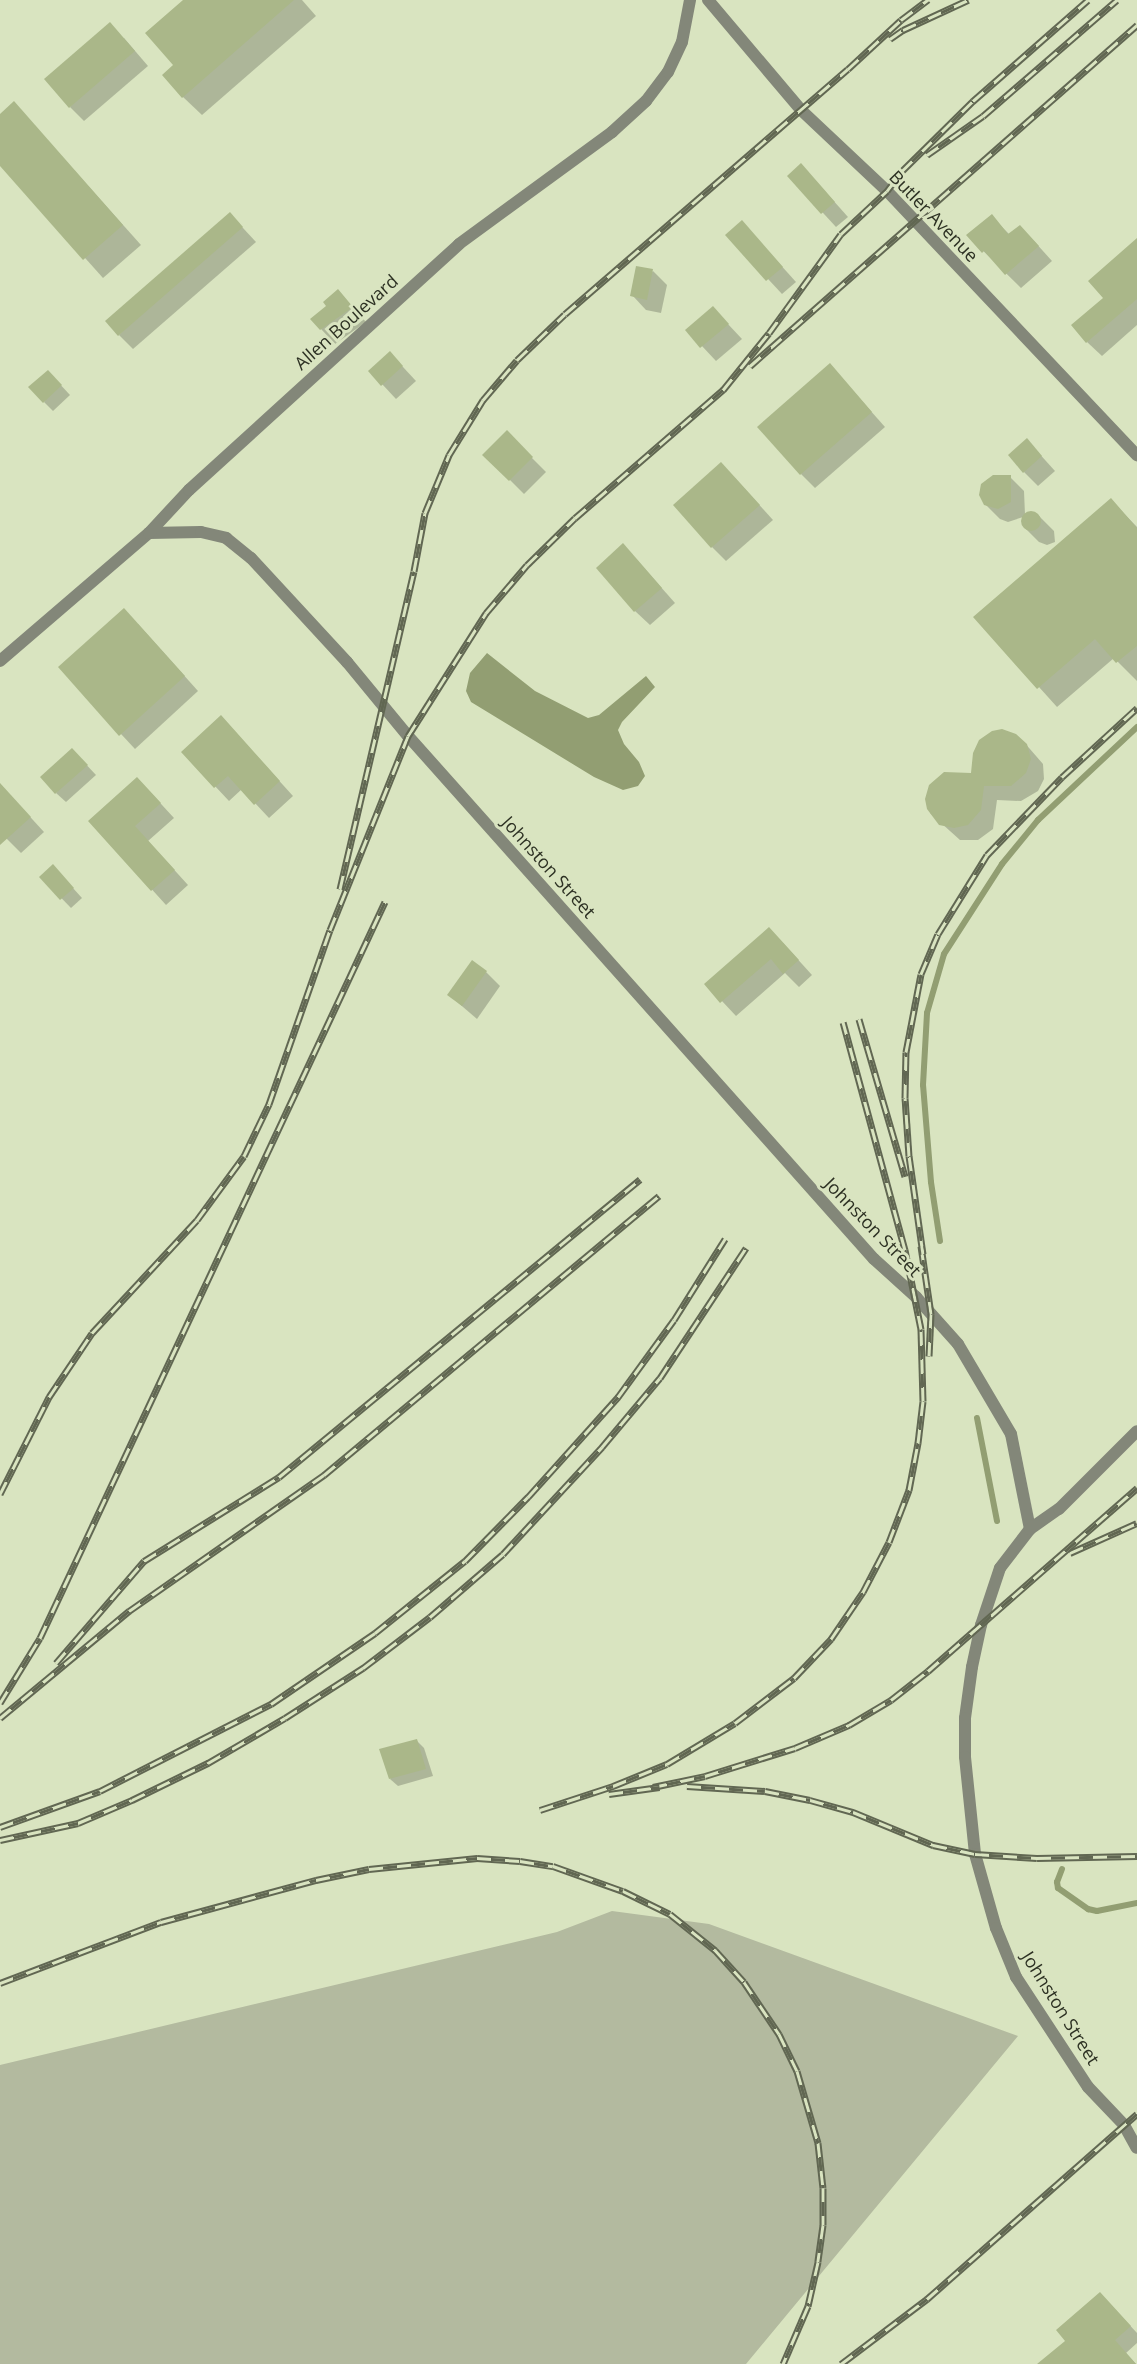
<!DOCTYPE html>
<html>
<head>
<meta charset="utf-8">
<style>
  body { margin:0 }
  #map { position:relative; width:1137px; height:2364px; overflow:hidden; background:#d9e4c0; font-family:"Open Sans",sans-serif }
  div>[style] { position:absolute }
  .green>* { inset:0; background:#b3ba9f }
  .water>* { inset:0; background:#929e72 }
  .shadow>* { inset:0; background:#0003 }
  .stream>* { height:6px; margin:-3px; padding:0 3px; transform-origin:3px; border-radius:3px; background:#929e72 }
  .building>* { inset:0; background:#aab789 }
  .round { border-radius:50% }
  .minor>* { height:12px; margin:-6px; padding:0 6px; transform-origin:6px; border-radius:6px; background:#838779 }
  .rail>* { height:7px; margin-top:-3.5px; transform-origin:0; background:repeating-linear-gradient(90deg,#d9e4c0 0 14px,#616752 0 28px); box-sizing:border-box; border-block:2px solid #616752 }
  span { translate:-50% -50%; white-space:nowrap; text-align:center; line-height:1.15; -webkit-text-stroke:6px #d9e4c0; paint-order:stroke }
  .street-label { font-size:18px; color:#2d3123 }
</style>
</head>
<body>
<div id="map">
  <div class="green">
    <div style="clip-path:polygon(612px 1911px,709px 1924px,1018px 2036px,746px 2364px,0 2364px,0 2065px,557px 1932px)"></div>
  </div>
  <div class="water">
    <div style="clip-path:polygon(487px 653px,535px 691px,588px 718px,599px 715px,646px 676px,655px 687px,622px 722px,618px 730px,624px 744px,639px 762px,645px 776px,638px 786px,623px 790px,594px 777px,471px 702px,466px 691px,470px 673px)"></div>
  </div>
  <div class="shadow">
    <div style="clip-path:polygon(185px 0,302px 0,316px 16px,202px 115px,183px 97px,175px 65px)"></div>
    <div style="clip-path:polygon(124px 38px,148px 66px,84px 121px,70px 107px)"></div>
    <div style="clip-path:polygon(14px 103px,141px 245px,103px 278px,0 163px,0 116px)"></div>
    <div style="clip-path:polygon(789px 176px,815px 180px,848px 217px,836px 227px)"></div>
    <div style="clip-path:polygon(230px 214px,256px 242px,133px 349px,119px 335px)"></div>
    <div style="clip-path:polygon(991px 216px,1010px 235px,1034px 241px,1052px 261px,1021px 288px,968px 236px)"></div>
    <div style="clip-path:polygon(742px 222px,796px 282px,782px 294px,727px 235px)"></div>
    <div style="clip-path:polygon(1137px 240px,1137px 325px,1102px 356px,1087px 342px,1105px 298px)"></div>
    <div style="clip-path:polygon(653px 271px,667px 285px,661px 313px,646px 310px,632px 295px)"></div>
    <div style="clip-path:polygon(338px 291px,366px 322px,335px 344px,321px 329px,328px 306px)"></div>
    <div style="clip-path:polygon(713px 308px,742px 339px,716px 361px,687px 330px)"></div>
    <div style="clip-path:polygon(390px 353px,416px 381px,396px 399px,382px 384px)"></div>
    <div style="clip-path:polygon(830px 365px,885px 427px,815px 488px,801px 474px)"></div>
    <div style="clip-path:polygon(57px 381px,70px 395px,53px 411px,44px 402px)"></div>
    <div style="clip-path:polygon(507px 433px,546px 472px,524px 494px,485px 455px)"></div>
    <div style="clip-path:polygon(1027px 440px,1055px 471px,1038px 486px,1024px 472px)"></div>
    <div style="clip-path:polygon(1010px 477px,1024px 491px,1025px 514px,1034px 512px,1039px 516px,1054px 531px,1055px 542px,1047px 545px,1039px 542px,1024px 527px,1023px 517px,1008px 522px,1000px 519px,985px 504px,981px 487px,988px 479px)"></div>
    <div style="clip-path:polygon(735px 478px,773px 520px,726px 561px,712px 547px)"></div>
    <div style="clip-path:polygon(1111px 500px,1137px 527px,1137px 681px,1114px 658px,1057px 707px,976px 617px)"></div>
    <div style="clip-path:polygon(637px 560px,675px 603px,650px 625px,635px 611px)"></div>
    <div style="clip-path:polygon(138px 624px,198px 691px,135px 749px,121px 734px)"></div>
    <div style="clip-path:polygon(235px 732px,293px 796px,269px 818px,242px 789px,229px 801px,183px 752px)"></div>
    <div style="clip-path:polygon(1023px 741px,1043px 764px,1044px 779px,1038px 791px,1021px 801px,997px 800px,993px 829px,978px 840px,960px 840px,930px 813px,972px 774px)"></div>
    <div style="clip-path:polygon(81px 759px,96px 775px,66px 802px,56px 793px)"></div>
    <div style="clip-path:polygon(0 784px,44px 832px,21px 853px,0 832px)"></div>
    <div style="clip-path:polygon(151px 793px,174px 818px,148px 841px,188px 885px,166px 905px,90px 821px)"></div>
    <div style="clip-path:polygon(62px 876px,82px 898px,71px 908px,41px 877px)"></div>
    <div style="clip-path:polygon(783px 943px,812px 975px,799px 987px,785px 973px,736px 1016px,706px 984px)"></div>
    <div style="clip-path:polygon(486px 972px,500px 986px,477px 1019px,449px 995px)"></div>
    <div style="clip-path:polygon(416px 1740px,424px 1748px,433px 1776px,398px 1786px,390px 1779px)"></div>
    <div style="clip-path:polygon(1112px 2306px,1137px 2333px,1137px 2343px,1126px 2353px,1136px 2364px,1052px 2364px)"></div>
  </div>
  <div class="stream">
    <div style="left:940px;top:1241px;width:60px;rotate:-98.7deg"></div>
    <div style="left:931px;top:1182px;width:97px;rotate:-94.7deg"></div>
    <div style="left:923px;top:1085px;width:72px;rotate:-86.8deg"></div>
    <div style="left:927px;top:1013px;width:61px;rotate:-73.9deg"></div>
    <div style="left:944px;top:954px;width:107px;rotate:-57.2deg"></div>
    <div style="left:1002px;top:864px;width:57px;rotate:-50.7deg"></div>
    <div style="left:1038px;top:820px;width:136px;rotate:-43.2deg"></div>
    <div style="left:977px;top:1418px;width:105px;rotate:79deg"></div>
    <div style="left:1062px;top:1869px;width:14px;rotate:111deg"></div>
    <div style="left:1057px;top:1882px;width:6px;rotate:81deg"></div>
    <div style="left:1058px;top:1888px;width:37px;rotate:35deg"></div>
    <div style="left:1088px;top:1909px;width:9px;rotate:13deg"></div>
    <div style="left:1097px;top:1911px;width:41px;rotate:-11.3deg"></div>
  </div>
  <div class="building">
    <div style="clip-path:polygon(183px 0,294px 0,182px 98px,162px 75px,173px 65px,145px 33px)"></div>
    <div style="clip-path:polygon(110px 22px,135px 51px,69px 108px,44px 79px)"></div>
    <div style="clip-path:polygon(14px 101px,123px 225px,83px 260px,0 166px,0 114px)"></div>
    <div style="clip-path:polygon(801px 163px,835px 202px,821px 214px,787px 176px)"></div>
    <div style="clip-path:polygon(230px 212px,243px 227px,118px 336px,105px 321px)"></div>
    <div style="clip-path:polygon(992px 214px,1008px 234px,1020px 225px,1039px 246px,1005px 275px,984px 251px,982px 253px,966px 235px)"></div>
    <div style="clip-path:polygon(742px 220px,783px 267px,766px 281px,725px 235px)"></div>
    <div style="clip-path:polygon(1137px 238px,1137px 299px,1086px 343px,1071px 325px,1103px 298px,1088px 281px)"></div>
    <div style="clip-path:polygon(636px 266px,653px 269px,647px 300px,630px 296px)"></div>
    <div style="clip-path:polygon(338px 289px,353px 307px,320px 330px,310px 319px,326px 306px,323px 302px)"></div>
    <div style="clip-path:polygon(713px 306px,729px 324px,700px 348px,685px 330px)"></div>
    <div style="clip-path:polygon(390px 351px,403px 366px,381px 386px,368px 371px)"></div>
    <div style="clip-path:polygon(830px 363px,872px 412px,800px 475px,757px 427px)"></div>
    <div style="clip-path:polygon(48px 370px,62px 385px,43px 403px,28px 387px)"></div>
    <div style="clip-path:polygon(507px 430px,533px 457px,509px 481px,482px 455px)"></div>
    <div style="clip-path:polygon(1027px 438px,1042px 456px,1023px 473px,1008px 455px)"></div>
    <div style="clip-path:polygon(721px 462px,760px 505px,711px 548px,673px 505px)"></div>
    <div style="clip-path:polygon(993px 475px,1011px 475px,1011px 502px,998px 509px,984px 505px,979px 495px,981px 484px)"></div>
    <div style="clip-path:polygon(1111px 498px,1137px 528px,1137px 646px,1116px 663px,1095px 639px,1037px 689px,973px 617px)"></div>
    <div class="round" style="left:1021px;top:511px;width:20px;height:20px"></div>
    <div style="clip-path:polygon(623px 543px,662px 588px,634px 612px,596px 568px)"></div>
    <div style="clip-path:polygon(124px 608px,185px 676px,119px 736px,58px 667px)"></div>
    <div style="clip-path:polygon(221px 715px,280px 781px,254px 805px,228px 776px,214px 788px,181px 752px)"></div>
    <div style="clip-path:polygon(1002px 729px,1016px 734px,1027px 744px,1031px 759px,1026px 773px,1011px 786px,984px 786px,981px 810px,968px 825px,954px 828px,939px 825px,927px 809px,925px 799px,929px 785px,944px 772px,971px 773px,973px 753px,979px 740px,992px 731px)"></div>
    <div style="clip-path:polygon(72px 748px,88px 765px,55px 794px,40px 777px)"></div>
    <div style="clip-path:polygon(137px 777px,161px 803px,135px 826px,175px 870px,151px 891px,88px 821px)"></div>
    <div style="clip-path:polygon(0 783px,31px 817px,0 845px)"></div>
    <div style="clip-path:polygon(53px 864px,74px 888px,60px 900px,39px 877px)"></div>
    <div style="clip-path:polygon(769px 927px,799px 960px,783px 974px,771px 959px,720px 1003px,704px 984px)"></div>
    <div style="clip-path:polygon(472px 960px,487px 971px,462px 1006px,447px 995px)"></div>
    <div style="clip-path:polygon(417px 1739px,426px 1769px,389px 1779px,379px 1749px)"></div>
    <div style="clip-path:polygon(1100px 2292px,1131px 2326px,1115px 2340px,1136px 2364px,1037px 2364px,1065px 2341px,1056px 2330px)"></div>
  </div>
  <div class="minor">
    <div style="left:708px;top:0;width:144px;rotate:49.8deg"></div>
    <div style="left:801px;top:110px;width:118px;rotate:43.3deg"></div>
    <div style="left:887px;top:191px;width:364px;rotate:46.6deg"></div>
    <div style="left:149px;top:533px;width:52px;rotate:-1.1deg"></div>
    <div style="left:201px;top:532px;width:26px;rotate:13deg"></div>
    <div style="left:226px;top:538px;width:32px;rotate:39deg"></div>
    <div style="left:251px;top:558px;width:142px;rotate:47.3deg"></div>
    <div style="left:347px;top:662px;width:96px;rotate:50.5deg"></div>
    <div style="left:408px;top:736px;width:700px;rotate:48.3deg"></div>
    <div style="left:874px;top:1259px;width:57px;rotate:42.1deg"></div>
    <div style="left:916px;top:1297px;width:63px;rotate:48.2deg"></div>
    <div style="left:958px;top:1344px;width:104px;rotate:59.5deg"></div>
    <div style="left:1011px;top:1434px;width:97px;rotate:78.7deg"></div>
    <div style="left:1030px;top:1529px;width:49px;rotate:127.6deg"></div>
    <div style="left:1000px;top:1568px;width:60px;rotate:108.4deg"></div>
    <div style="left:981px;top:1625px;width:43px;rotate:102.1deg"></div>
    <div style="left:972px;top:1667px;width:51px;rotate:97.8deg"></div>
    <div style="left:965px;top:1718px;width:39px;rotate:90deg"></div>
    <div style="left:965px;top:1757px;width:98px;rotate:84.1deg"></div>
    <div style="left:975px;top:1854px;width:77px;rotate:74.2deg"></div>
    <div style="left:996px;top:1928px;width:53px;rotate:67.8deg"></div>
    <div style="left:1016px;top:1977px;width:131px;rotate:56.8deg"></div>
    <div style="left:1088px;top:2087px;width:52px;rotate:46.5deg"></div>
    <div style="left:1124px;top:2125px;width:26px;rotate:61deg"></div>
    <div style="left:0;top:661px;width:196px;rotate:-40.7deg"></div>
    <div style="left:149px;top:533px;width:59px;rotate:-47.1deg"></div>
    <div style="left:189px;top:490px;width:365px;rotate:-42.3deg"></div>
    <div style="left:459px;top:244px;width:190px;rotate:-36.2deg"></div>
    <div style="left:612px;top:132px;width:46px;rotate:-42.4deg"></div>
    <div style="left:646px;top:101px;width:36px;rotate:-53deg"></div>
    <div style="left:668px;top:72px;width:33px;rotate:-65deg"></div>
    <div style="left:682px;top:42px;width:43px;rotate:-79.2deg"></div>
    <div style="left:1030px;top:1529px;width:35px;rotate:-35deg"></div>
    <div style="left:1059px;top:1509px;width:110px;rotate:-45deg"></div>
  </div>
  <div class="rail">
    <div style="left:890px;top:39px;width:16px;rotate:-35deg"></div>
    <div style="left:903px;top:30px;width:72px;rotate:-24.8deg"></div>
    <div style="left:927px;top:155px;width:68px;rotate:-34.9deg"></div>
    <div style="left:983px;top:116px;width:177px;rotate:-40.9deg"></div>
    <div style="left:750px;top:366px;width:516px;rotate:-41.38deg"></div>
    <div style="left:340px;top:889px;width:326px;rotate:-76.9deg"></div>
    <div style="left:414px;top:571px;width:59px;rotate:-79.3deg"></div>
    <div style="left:425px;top:513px;width:63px;rotate:-67.5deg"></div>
    <div style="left:449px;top:455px;width:65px;rotate:-58.3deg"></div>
    <div style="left:483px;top:400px;width:52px;rotate:-49.6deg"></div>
    <div style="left:517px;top:360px;width:66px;rotate:-43.8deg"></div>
    <div style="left:565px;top:314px;width:374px;rotate:-40.9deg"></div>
    <div style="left:848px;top:69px;width:72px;rotate:-42.8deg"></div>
    <div style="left:901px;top:20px;width:34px;rotate:-37deg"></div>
    <div style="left:859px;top:1019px;width:164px;rotate:73.7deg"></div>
    <div style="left:921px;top:1246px;width:69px;rotate:81.6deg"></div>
    <div style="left:931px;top:1314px;width:42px;rotate:92.7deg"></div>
    <div style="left:923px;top:1254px;width:99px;rotate:-98.1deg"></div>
    <div style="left:909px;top:1156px;width:58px;rotate:-93.9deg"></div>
    <div style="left:905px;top:1098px;width:46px;rotate:-88.8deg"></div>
    <div style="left:906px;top:1052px;width:79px;rotate:-79.1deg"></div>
    <div style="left:921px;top:974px;width:43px;rotate:-67deg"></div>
    <div style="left:938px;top:934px;width:93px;rotate:-58.2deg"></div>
    <div style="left:987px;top:855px;width:108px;rotate:-46.1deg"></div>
    <div style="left:1062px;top:777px;width:102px;rotate:-42.6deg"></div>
    <div style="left:0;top:1494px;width:109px;rotate:-63.2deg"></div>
    <div style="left:49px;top:1397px;width:77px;rotate:-56.1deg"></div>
    <div style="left:92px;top:1333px;width:154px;rotate:-47.1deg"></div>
    <div style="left:197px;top:1220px;width:79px;rotate:-53.7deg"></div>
    <div style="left:244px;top:1156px;width:58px;rotate:-64.3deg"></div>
    <div style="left:269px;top:1104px;width:184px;rotate:-70.7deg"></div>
    <div style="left:330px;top:930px;width:209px;rotate:-68.1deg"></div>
    <div style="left:408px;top:736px;width:146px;rotate:-57.6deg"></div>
    <div style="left:486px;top:613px;width:63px;rotate:-49.5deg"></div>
    <div style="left:527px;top:565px;width:67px;rotate:-44.4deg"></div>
    <div style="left:575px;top:518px;width:196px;rotate:-40.9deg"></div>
    <div style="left:723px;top:390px;width:73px;rotate:-51.1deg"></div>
    <div style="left:769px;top:333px;width:122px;rotate:-54deg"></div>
    <div style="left:841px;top:234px;width:63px;rotate:-43.1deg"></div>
    <div style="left:887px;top:191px;width:25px;rotate:-53deg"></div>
    <div style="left:902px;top:171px;width:100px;rotate:-44.6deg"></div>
    <div style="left:973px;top:101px;width:153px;rotate:-41.3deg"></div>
    <div style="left:1070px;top:1553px;width:73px;rotate:-24.1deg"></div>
    <div style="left:56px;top:1663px;width:135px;rotate:-49.2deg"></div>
    <div style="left:144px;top:1561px;width:159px;rotate:-31.9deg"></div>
    <div style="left:279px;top:1477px;width:468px;rotate:-39.5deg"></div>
    <div style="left:0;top:1703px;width:76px;rotate:-58.4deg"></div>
    <div style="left:40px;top:1638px;width:813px;rotate:-64.89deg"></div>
    <div style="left:0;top:1718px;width:168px;rotate:-39.7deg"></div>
    <div style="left:129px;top:1611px;width:238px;rotate:-34.9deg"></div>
    <div style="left:324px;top:1475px;width:436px;rotate:-39.8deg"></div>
    <div style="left:687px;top:1786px;width:78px;rotate:3.7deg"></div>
    <div style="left:765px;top:1791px;width:46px;rotate:11.3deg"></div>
    <div style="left:810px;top:1800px;width:45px;rotate:15.6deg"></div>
    <div style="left:853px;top:1812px;width:87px;rotate:22.4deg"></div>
    <div style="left:933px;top:1845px;width:43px;rotate:12.1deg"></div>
    <div style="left:975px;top:1854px;width:62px;rotate:3.7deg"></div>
    <div style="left:1037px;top:1858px;width:100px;rotate:-1.1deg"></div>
    <div style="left:653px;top:1787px;width:53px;rotate:-11.9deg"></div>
    <div style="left:705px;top:1776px;width:94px;rotate:-17.3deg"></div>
    <div style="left:795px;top:1748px;width:59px;rotate:-23.1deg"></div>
    <div style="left:849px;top:1725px;width:49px;rotate:-30.8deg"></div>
    <div style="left:891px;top:1700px;width:47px;rotate:-38.1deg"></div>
    <div style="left:928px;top:1671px;width:278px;rotate:-41.2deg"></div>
    <div style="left:609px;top:1794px;width:51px;rotate:-7.8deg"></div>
    <div style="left:540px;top:1810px;width:77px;rotate:-18.2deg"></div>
    <div style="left:613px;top:1786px;width:58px;rotate:-22.2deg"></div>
    <div style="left:667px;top:1764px;width:79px;rotate:-31.1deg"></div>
    <div style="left:735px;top:1723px;width:74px;rotate:-37.3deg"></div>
    <div style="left:794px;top:1678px;width:54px;rotate:-46.5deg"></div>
    <div style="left:831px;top:1639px;width:57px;rotate:-55.8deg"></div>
    <div style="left:863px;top:1592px;width:56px;rotate:-62.5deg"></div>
    <div style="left:889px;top:1542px;width:56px;rotate:-69deg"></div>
    <div style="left:909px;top:1490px;width:48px;rotate:-79.2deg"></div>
    <div style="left:918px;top:1443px;width:42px;rotate:-83.2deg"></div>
    <div style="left:923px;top:1401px;width:72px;rotate:-91.6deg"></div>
    <div style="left:921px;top:1329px;width:81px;rotate:-101.4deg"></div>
    <div style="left:905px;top:1250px;width:236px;rotate:-105.2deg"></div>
    <div style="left:0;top:1827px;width:106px;rotate:-19.8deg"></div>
    <div style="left:100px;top:1791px;width:192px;rotate:-27deg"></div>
    <div style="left:271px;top:1704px;width:126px;rotate:-34.3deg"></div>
    <div style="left:375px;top:1633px;width:115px;rotate:-38.7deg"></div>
    <div style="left:465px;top:1561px;width:90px;rotate:-45.5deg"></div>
    <div style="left:528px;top:1497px;width:135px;rotate:-48deg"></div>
    <div style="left:618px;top:1397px;width:95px;rotate:-54deg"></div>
    <div style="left:674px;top:1320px;width:96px;rotate:-57.8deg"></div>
    <div style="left:0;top:1840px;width:80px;rotate:-12.3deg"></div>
    <div style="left:78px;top:1823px;width:59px;rotate:-23.1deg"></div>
    <div style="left:132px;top:1800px;width:85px;rotate:-26deg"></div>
    <div style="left:208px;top:1763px;width:89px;rotate:-30.3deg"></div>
    <div style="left:285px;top:1718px;width:93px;rotate:-32.7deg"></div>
    <div style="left:363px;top:1668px;width:84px;rotate:-37.3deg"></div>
    <div style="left:430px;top:1617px;width:96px;rotate:-40.8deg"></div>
    <div style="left:503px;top:1554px;width:146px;rotate:-47.2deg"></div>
    <div style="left:602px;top:1447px;width:90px;rotate:-50deg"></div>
    <div style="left:660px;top:1378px;width:156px;rotate:-56.5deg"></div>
    <div style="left:0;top:1983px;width:172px;rotate:-20.8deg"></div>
    <div style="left:161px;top:1922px;width:161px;rotate:-15.2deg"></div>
    <div style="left:316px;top:1880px;width:54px;rotate:-11.7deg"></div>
    <div style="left:369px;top:1869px;width:109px;rotate:-5.8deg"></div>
    <div style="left:477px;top:1858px;width:43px;rotate:4deg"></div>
    <div style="left:520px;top:1861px;width:33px;rotate:9deg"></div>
    <div style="left:553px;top:1866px;width:74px;rotate:19.7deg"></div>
    <div style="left:623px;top:1891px;width:52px;rotate:26.1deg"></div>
    <div style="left:670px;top:1914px;width:58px;rotate:38.7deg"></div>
    <div style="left:715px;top:1950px;width:43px;rotate:47.8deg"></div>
    <div style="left:744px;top:1982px;width:63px;rotate:56.1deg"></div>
    <div style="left:779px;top:2034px;width:41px;rotate:64.1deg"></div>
    <div style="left:797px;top:2071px;width:75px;rotate:73.7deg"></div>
    <div style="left:818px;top:2143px;width:45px;rotate:83.7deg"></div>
    <div style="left:823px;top:2188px;width:37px;rotate:90deg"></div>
    <div style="left:823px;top:2225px;width:37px;rotate:98deg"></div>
    <div style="left:818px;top:2262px;width:45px;rotate:102.8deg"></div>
    <div style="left:808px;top:2306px;width:63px;rotate:113.3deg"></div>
    <div style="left:841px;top:2364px;width:108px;rotate:-37.1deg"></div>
    <div style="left:927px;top:2299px;width:280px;rotate:-41.4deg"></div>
  </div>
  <div class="street-label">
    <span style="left:934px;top:216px;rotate:46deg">Butler Avenue</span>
    <span style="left:346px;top:322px;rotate:-42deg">Allen Boulevard</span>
    <span style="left:549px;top:867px;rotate:48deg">Johnston Street</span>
    <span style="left:873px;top:1227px;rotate:46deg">Johnston Street</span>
    <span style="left:1061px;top:2008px;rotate:58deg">Johnston Street</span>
  </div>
</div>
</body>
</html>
